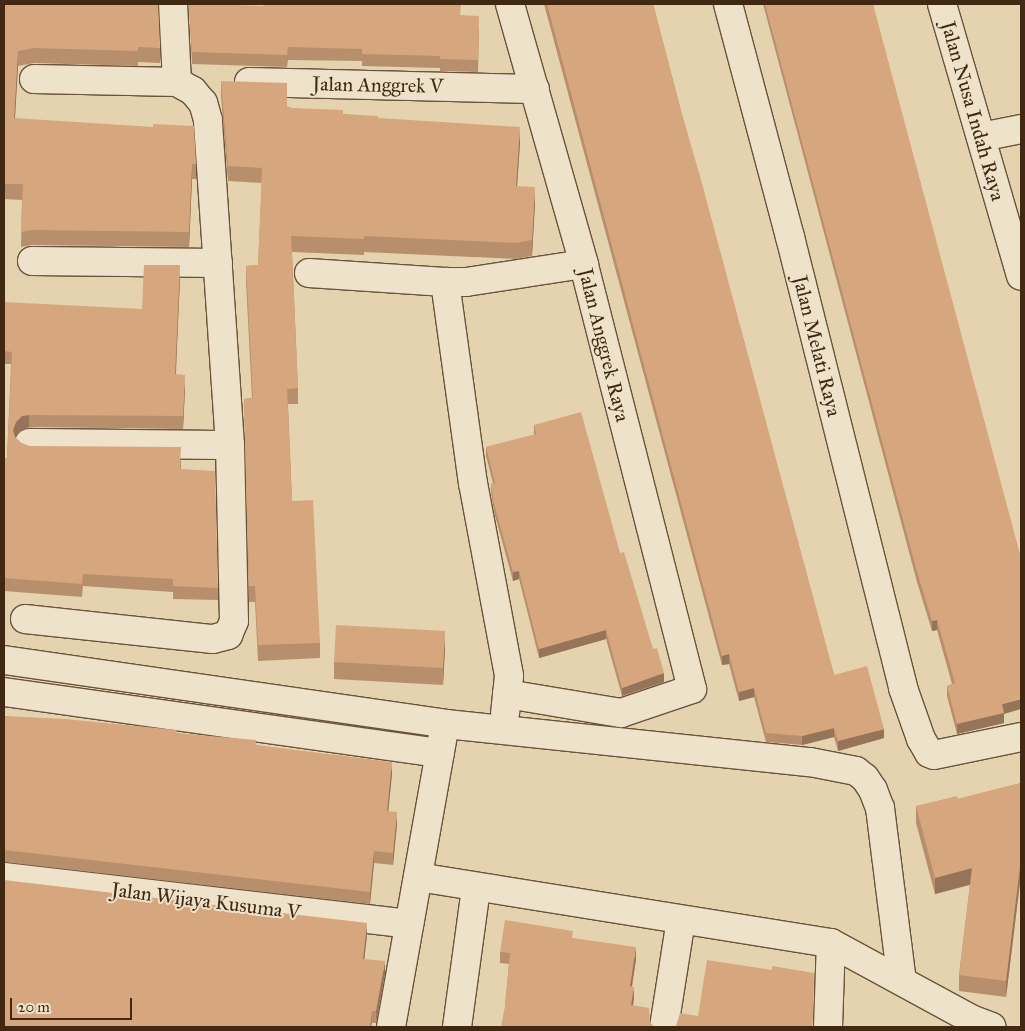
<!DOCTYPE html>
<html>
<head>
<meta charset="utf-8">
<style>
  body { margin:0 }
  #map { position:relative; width:1025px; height:1031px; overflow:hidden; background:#e5d3af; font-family:"IM FELL Great Primer",serif }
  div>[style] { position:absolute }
  .roads { filter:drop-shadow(1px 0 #6a533a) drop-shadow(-1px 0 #6a533a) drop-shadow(0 1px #6a533a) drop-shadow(0 -1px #6a533a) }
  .minor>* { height:28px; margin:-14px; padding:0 14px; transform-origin:14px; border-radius:14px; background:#eee2cb }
  .wall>* { inset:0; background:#b88f6d }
  .shaded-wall>* { inset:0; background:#967459 }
  .building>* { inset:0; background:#d6a67f }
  span { translate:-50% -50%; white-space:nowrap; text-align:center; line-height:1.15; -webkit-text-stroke:4px #eee2cb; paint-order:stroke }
  .street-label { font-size:20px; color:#412813 }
  .frame { position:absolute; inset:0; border:5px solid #412813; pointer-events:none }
  .scale { position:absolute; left:10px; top:998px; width:122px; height:22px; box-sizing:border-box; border:2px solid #412813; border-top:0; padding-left:6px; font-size:15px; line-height:18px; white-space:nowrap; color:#412813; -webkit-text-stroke:4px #eee2cb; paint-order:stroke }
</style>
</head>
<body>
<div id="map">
  <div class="roads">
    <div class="minor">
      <div style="left:728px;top:4px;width:241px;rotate:75.1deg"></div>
      <div style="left:790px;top:237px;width:465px;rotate:75.9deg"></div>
      <div style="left:903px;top:688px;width:54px;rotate:70.6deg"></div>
      <div style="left:921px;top:739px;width:16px;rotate:60deg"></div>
      <div style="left:929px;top:753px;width:5px;rotate:22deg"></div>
      <div style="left:934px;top:755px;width:89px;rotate:-11.7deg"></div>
      <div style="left:942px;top:4px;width:283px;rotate:73.8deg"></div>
      <div style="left:34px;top:79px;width:143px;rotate:1.2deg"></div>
      <div style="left:249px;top:82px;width:286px;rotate:1.4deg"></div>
      <div style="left:981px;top:137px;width:41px;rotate:-11.3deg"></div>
      <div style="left:32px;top:261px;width:186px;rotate:0.6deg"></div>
      <div style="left:309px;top:273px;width:136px;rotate:3.8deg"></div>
      <div style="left:445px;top:282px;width:21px"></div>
      <div style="left:466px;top:282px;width:119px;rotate:-8.7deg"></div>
      <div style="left:445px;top:282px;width:203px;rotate:82.1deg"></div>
      <div style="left:473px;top:483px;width:196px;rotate:79.4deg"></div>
      <div style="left:509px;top:676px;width:37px;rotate:96deg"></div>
      <div style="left:29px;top:443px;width:201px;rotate:0.6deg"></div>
      <div style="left:25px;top:619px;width:189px;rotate:6.1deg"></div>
      <div style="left:213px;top:639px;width:16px;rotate:-15deg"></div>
      <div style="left:228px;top:635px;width:15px;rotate:-67deg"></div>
      <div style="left:234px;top:621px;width:176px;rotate:-91.3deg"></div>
      <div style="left:230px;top:445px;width:326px;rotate:-93.9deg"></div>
      <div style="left:208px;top:120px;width:18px;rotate:-106deg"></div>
      <div style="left:203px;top:103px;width:16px;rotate:-130deg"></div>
      <div style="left:193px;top:91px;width:18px;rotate:-151deg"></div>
      <div style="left:177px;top:82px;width:78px;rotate:-92.9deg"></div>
      <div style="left:4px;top:660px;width:447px;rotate:8.2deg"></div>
      <div style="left:446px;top:724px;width:366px;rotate:6deg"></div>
      <div style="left:810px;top:762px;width:47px;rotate:11.1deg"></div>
      <div style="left:856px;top:771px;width:11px;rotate:38deg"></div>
      <div style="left:865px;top:778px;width:14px;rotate:56deg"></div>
      <div style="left:873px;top:790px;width:19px;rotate:69deg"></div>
      <div style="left:880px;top:808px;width:174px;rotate:82.8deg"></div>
      <div style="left:4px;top:692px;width:440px;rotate:8deg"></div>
      <div style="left:507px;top:694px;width:116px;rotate:9.5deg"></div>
      <div style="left:621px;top:713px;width:75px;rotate:-18.7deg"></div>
      <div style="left:692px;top:689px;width:439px;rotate:-104.3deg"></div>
      <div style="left:584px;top:264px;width:270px;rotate:-105.9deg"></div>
      <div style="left:4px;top:877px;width:408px;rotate:6.6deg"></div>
      <div style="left:418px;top:877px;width:418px;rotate:9.1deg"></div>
      <div style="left:831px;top:943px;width:159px;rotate:28.5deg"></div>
      <div style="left:971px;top:1019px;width:22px;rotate:21deg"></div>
      <div style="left:391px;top:1027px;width:296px;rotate:-79.9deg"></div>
      <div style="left:457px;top:1027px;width:140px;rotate:-82.2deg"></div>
      <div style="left:664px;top:1027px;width:108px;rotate:-81deg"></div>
      <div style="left:828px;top:1027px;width:84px;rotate:-88deg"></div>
    </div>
  </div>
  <div class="wall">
    <div style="clip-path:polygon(4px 4px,160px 48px,160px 63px,138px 62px,138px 66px,34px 63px,18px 66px,15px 118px,196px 164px,196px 179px,192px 179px,189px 247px,32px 245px,21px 247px,22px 200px,4px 199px)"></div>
    <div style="clip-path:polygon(189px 4px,461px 15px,479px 28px,478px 72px,440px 71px,440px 68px,362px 66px,362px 61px,288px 60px,287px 67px,192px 64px)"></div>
    <div style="clip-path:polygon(544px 4px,653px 4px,681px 111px,834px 675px,884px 738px,838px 751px,834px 737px,802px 745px,766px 742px,754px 697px,739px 701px,729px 664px,722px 665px)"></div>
    <div style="clip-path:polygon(763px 4px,873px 4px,1004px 714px,1004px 723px,957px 734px,947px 696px,947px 686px,952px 684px,937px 630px,932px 631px,917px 582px)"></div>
    <div style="clip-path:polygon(221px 81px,291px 108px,378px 118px,520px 143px,517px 186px,535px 203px,532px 256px,516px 259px,364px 252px,364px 255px,292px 252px,298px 388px,298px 404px,288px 404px,292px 501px,320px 643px,320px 658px,258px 661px,255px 602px,249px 602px,244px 399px,252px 398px,246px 282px,246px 266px,258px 265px,262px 183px,228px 181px,221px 96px)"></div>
    <div style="clip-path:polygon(180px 278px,176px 374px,185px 388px,183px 429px,29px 427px,22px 429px,16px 435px,15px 437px,21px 443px,29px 446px,181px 460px,181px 469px,218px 588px,218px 600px,173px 599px,173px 592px,83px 586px,82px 597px,4px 591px,4px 458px,7px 458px,11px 364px,4px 364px,4px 312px,142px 309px)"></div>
    <div style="clip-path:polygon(534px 425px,620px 553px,664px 682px,622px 696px,606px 639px,539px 658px,519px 579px,513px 581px,494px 512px,491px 492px,491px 484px,493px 483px,486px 456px,486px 447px,534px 435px)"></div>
    <div style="clip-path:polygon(445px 648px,443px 685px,334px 679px,334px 662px)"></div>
    <div style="clip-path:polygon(4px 716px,177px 733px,256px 745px,392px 774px,388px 811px,397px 824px,393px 865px,374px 863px,370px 904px,4px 862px)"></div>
    <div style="clip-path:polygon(1021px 783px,1021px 874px,1006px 997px,959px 991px,959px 975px,970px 885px,935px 894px,916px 823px,916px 806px,958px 799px)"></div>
    <div style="clip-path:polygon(367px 935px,364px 960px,385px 974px,376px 1023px,372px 1023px,371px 1027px,4px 1027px)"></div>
    <div style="clip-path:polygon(573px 938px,636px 959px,632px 987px,634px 998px,633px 1006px,650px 1022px,505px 1006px,509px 964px,500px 963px,500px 952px)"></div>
  </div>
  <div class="shaded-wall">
    <div style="clip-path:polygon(18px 51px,18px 66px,14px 133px,14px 118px)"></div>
    <div style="clip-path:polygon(520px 127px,520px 143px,516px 202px,516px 186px)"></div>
    <div style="clip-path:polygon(192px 164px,192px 179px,189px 247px,189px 232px)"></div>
    <div style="clip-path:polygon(535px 187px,535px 203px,532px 256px,532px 240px)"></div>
    <div style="clip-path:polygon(180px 265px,180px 278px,175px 387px,175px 374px)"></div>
    <div style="clip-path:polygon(185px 375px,185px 388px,183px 429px,183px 416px)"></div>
    <div style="clip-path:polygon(29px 415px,29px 427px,22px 429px,16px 435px,13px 442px,13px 430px,16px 422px,22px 416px)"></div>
    <div style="clip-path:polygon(519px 571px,519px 579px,513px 581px,513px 572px)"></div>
    <div style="clip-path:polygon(937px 620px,937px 630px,932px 631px,932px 621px)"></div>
    <div style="clip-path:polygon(606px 630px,606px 639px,539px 658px,539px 649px)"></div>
    <div style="clip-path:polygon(445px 631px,445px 648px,443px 685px,443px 668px)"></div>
    <div style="clip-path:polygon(729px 654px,729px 664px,722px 665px,722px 656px)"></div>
    <div style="clip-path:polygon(664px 673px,664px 682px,622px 696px,622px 688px)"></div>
    <div style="clip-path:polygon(754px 688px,754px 697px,739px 701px,739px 692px)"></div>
    <div style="clip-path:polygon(1021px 699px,1021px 709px,1004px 714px,1004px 723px,957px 734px,957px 724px,1002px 704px)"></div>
    <div style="clip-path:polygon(834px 728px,834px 737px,802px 745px,802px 736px)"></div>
    <div style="clip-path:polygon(884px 729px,884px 738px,838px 751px,838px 741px)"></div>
    <div style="clip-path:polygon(392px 762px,392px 774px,387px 824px,387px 811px)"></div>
    <div style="clip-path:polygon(397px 812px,397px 824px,393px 865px,393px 853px)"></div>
    <div style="clip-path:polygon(374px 851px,374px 863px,370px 904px,370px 892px)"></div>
    <div style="clip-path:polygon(1021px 858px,1021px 874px,1006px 997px,1006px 981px)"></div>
    <div style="clip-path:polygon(972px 868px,972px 884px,935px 894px,935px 878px)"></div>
    <div style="clip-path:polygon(367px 923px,367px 935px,363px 972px,363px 959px)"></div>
    <div style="clip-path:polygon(636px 947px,636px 959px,630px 998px,630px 986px)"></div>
    <div style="clip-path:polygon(385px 961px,385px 974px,376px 1023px,376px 1011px)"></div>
    <div style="clip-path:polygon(634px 987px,634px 998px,631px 1017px,631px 1005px)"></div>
    <div style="clip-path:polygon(372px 1011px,371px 1027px,370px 1027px)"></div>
  </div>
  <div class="building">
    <div style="clip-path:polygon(4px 4px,158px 4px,160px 48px,138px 47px,138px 51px,34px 48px,18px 51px,14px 118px,153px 127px,153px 124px,194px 126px,196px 164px,192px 164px,189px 232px,32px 230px,21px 232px,23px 184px,4px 184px)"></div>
    <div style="clip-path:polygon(189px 4px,215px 4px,263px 6px,264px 4px,461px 4px,460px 15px,479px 16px,478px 60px,440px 59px,440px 56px,362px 54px,362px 49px,288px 47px,287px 55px,192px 52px)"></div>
    <div style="clip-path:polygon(547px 4px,653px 4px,681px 111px,700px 176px,834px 675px,867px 666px,884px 729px,838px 741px,834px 728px,802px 736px,766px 733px,754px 688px,739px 692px,729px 654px,722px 656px)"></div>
    <div style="clip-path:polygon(765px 4px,873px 4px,1021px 558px,1021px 699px,1002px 704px,1004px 713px,957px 724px,947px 686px,955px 683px,937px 620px,932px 621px,917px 572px)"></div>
    <div style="clip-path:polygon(221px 81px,287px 83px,287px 106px,291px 108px,343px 110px,343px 114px,378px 116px,378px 118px,520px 127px,516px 186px,535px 187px,532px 240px,516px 243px,364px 236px,364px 239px,291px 236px,298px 388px,287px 389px,292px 501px,313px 500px,320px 643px,258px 645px,255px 586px,249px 586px,244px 399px,253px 398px,246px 266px,258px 265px,262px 168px,228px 166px)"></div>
    <div style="clip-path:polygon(144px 265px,180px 265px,175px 374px,185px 375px,183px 416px,29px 415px,22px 416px,16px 422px,13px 430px,15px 437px,21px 443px,29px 446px,181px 447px,180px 469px,215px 471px,218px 588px,173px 586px,173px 579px,83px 574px,82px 584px,4px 578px,4px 458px,7px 458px,12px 352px,4px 351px,4px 302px,142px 309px)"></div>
    <div style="clip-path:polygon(581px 412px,620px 553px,624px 552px,653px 649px,657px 648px,664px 673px,622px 688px,606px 630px,539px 649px,519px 571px,513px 572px,494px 504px,491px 484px,495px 483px,486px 447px,536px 434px,534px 425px)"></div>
    <div style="clip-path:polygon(336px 625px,445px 631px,443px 668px,334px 662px)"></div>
    <div style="clip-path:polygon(4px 716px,65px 719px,177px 730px,176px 733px,256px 740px,256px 745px,392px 762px,387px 811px,397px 812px,393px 853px,374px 851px,370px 892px,4px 850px)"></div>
    <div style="clip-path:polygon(1021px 783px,1021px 858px,1006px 981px,959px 975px,972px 868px,935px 878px,916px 806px,957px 796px,958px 799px)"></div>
    <div style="clip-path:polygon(4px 880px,367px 923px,363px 959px,385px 961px,376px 1011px,372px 1011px,370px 1027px,4px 1027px)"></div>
    <div style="clip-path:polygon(505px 920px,573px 931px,572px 938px,636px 947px,630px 986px,634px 987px,631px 1005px,649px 1008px,650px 1022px,654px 1027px,501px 1027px,505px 1006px,510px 953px,500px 952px)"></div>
    <div style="clip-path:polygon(707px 960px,772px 970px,772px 966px,814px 973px,813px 1019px,812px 1027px,674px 1027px,676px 1026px,680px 1013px,698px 1016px)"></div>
  </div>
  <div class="street-label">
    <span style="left:378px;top:85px;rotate:1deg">Jalan Anggrek V</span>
    <span style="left:973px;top:111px;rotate:74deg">Jalan Nusa Indah Raya</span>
    <span style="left:604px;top:345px;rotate:76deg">Jalan Anggrek Raya</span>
    <span style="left:817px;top:346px;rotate:76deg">Jalan Melati Raya</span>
    <span style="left:206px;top:901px;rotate:7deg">Jalan Wijaya Kusuma V</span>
  </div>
  <div class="frame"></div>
  <div class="scale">20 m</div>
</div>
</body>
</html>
